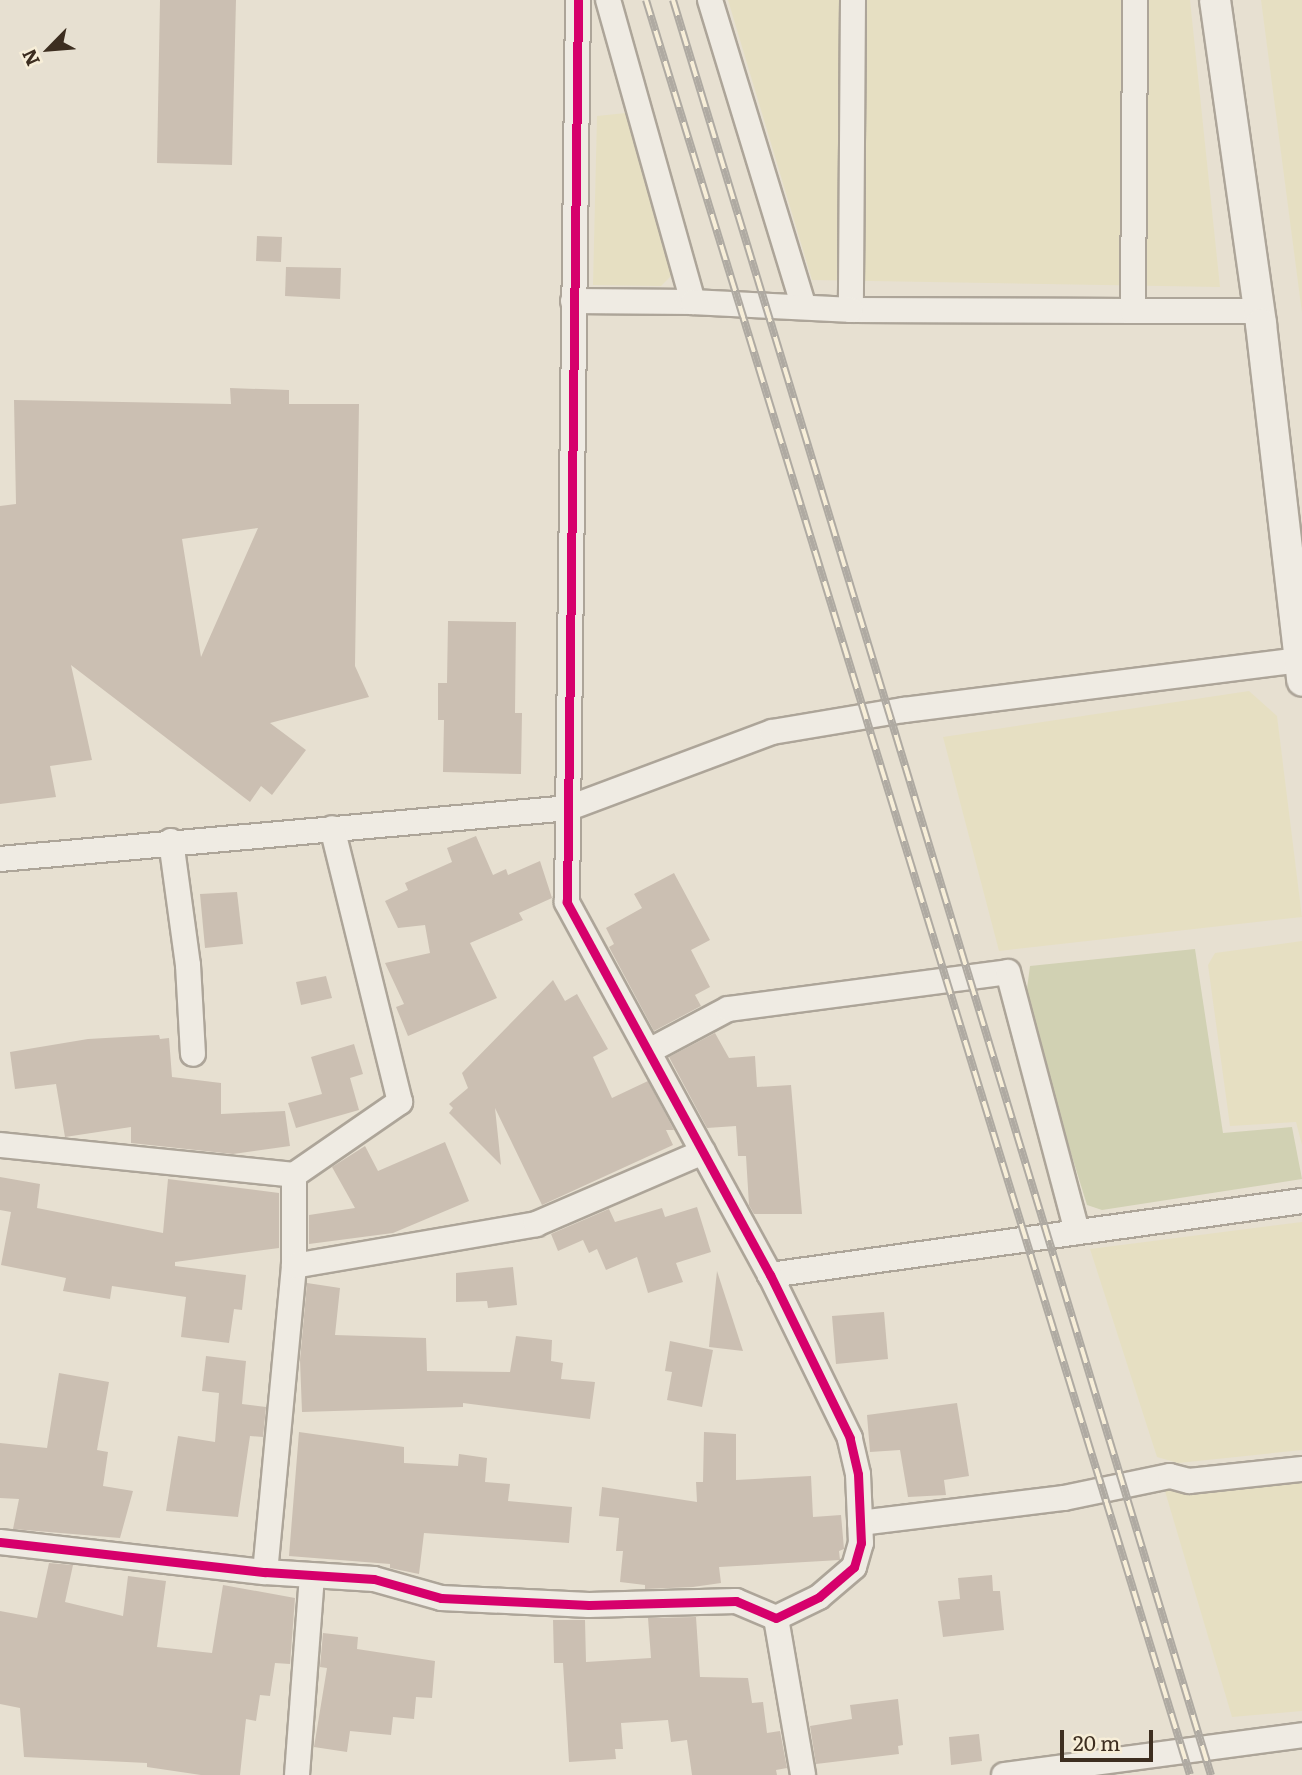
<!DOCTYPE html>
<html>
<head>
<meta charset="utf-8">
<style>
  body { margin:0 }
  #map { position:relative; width:1302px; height:1775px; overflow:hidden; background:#e7e0d1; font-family:Literata,serif }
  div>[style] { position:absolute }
  .farmland>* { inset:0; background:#e6dfc2 }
  .cemetery>* { inset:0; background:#d1d1b3 }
  .building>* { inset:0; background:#cbbfb2 }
  .roads { filter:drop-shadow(2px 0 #ada599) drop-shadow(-2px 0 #ada599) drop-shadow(0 2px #ada599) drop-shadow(0 -2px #ada599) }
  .minor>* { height:24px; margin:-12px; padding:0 12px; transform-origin:12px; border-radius:12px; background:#efebe3 }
  .tertiary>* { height:30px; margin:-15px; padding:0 15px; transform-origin:15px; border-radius:15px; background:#efebe3 }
  .rail>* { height:8px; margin-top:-4px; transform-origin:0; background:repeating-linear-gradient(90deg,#f7eed8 0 16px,#afaaa2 0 32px); box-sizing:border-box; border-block:2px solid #afaaa2 }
  .cycleway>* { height:9px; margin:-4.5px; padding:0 4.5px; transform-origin:4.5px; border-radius:4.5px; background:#d6006c }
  span { translate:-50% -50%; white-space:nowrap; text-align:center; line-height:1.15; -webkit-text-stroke:5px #f7eed8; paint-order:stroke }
  .north { position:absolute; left:14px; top:14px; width:70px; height:70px; -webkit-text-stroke:5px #f7eed8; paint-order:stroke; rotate:245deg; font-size:19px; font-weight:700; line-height:28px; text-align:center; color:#3d2e20 }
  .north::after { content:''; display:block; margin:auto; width:24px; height:32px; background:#3d2e20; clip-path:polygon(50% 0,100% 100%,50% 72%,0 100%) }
  .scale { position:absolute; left:1060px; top:1730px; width:93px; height:32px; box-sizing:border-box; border:4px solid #3d2e20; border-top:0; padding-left:9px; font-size:21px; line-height:24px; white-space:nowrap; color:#3d2e20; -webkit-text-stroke:5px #f7eed8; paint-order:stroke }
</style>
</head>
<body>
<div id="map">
  <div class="farmland">
    <div style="clip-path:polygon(728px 0,1190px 0,1220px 287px,812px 280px)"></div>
    <div style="clip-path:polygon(1261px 0,1302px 0,1302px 313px)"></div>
    <div style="clip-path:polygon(626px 113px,674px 273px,661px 286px,593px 285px,597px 116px)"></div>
    <div style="clip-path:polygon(1249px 691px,1277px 716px,1302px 917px,999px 951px,943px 737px)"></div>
    <div style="clip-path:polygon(1302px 941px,1302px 1145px,1296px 1122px,1230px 1126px,1208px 965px,1215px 953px)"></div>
    <div style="clip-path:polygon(1302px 1222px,1302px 1450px,1178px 1463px,1157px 1457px,1090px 1249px)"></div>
    <div style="clip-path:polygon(1302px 1476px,1302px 1711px,1232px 1717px,1164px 1488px)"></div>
  </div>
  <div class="cemetery">
    <div style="clip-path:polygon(1195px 949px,1223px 1133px,1292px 1127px,1302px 1179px,1102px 1210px,1087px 1205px,1025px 1004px,1030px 966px)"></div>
  </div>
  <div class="building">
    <div style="clip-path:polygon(160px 0,236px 0,232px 165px,157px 163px)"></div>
    <div style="clip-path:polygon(257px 236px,282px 237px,281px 262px,256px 261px)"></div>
    <div style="clip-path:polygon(286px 267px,341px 268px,340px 299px,285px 296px)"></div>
    <div style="clip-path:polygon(evenodd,230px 388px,289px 390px,289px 404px,359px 404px,355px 666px,369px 697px,270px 723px,306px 750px,272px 795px,261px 786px,250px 802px,71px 665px,92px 760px,50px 766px,56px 797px,0 804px,0 506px,16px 504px,14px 400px,231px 404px,230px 388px,258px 528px,201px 657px,182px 539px,258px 528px)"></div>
    <div style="clip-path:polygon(448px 621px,516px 622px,515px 713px,522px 713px,521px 774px,443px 772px,444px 720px,438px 720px,438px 683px,447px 683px)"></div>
    <div style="clip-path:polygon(476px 836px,493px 875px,506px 869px,508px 875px,540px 861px,552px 898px,519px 913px,523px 920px,470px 943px,497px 998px,408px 1036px,396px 1007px,404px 1004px,385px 963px,430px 953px,425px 925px,398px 928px,385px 901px,408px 890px,405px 883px,452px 862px,447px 848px)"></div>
    <div style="clip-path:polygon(674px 873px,710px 940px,691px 950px,710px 987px,695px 995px,701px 1006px,654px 1031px,609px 947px,614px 944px,606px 928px,642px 908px,634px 894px)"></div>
    <div style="clip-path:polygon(237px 892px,243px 944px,205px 948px,200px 894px)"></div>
    <div style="clip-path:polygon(326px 976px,332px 998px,301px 1005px,296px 982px)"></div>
    <div style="clip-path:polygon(553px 980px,565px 1001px,577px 994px,608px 1049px,593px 1057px,612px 1098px,648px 1081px,674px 1130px,666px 1130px,673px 1145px,542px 1205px,495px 1108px,501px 1165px,449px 1113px,453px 1108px,449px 1104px,468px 1088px,462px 1073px)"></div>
    <div style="clip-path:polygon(715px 1033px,729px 1058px,755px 1056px,757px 1087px,791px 1085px,802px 1214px,754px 1214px,749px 1205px,746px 1156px,738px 1156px,736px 1126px,707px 1128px,669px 1057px)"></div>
    <div style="clip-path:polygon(159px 1035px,160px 1039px,169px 1038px,172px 1077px,221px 1083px,221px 1114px,285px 1111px,290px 1146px,233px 1154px,131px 1143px,131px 1127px,65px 1137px,56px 1084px,15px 1089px,10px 1052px,88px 1039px)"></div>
    <div style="clip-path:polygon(354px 1044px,363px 1074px,350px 1078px,359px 1110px,296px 1128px,288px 1103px,322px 1094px,311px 1057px)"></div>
    <div style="clip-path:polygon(445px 1142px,469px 1201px,393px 1233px,309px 1244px,309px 1215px,355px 1208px,332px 1167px,365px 1146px,378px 1171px)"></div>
    <div style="clip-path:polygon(0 1177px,40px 1184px,37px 1208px,163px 1233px,168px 1179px,279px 1193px,279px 1248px,175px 1262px,175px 1266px,246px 1275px,242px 1310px,234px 1309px,229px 1343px,181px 1337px,186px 1297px,112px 1286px,110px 1299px,63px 1291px,66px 1278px,1px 1265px,11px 1212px,0 1210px)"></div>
    <div style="clip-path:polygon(697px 1207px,711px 1252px,676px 1263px,683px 1282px,648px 1293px,637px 1257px,606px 1270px,597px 1249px,589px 1253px,583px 1240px,558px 1251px,551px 1234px,609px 1209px,615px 1222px,662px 1208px,665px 1217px)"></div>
    <div style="clip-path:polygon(513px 1267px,517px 1305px,488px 1308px,487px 1301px,456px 1302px,456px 1273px)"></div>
    <div style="clip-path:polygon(717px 1271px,743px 1351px,709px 1347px)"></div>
    <div style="clip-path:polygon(307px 1283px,340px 1288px,335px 1335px,426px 1338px,427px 1371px,510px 1372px,516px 1336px,552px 1340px,551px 1361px,563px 1363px,561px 1379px,595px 1382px,590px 1419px,463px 1403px,463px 1407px,302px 1412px,300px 1360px)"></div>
    <div style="clip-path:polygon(884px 1312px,888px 1359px,836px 1364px,832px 1316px)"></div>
    <div style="clip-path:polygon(670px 1341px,713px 1350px,702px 1407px,667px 1400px,672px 1372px,665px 1371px)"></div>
    <div style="clip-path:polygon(206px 1356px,246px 1361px,242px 1404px,266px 1407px,263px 1437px,250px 1436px,238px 1517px,166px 1511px,178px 1436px,215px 1442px,219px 1393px,202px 1391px)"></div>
    <div style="clip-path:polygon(59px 1373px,109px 1382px,97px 1450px,108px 1452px,103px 1486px,133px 1491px,120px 1538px,13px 1529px,19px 1499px,0 1498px,0 1443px,47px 1448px)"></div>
    <div style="clip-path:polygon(957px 1403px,969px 1476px,944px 1480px,946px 1495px,908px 1497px,900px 1450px,870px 1452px,867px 1415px)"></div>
    <div style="clip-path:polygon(299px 1432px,404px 1447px,404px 1463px,458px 1466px,459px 1454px,487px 1458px,485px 1482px,510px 1484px,508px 1501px,572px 1507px,569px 1543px,424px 1533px,419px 1574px,390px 1568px,390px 1564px,289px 1556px)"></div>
    <div style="clip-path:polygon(704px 1432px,736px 1434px,736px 1480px,811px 1476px,813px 1517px,841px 1515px,844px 1549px,839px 1551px,840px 1560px,719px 1567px,721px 1583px,693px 1587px,645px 1589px,645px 1585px,620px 1582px,623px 1551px,616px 1551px,619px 1518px,599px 1516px,602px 1487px,697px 1502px,696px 1482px,703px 1482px)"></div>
    <div style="clip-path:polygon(49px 1563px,73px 1565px,65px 1602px,123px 1616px,128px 1576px,166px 1581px,157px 1647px,212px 1653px,223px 1585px,295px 1598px,290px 1664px,275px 1663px,270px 1696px,260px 1695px,256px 1721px,246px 1719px,240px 1775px,201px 1775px,147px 1767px,147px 1763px,24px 1757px,20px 1708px,0 1704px,0 1611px,37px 1618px)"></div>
    <div style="clip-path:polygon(992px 1575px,993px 1591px,1000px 1591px,1004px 1630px,943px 1637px,938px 1601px,960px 1599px,958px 1578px)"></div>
    <div style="clip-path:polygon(696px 1617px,700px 1677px,748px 1678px,752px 1703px,763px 1702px,767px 1733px,780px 1731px,787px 1768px,776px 1770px,777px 1775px,692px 1775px,687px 1740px,671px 1742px,668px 1720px,621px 1723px,623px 1749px,615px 1749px,616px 1759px,569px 1762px,563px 1663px,554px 1663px,553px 1620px,585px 1620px,586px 1662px,651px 1658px,648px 1618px)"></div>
    <div style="clip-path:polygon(323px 1633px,358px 1637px,357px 1649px,435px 1661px,432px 1698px,416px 1697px,414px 1719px,393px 1717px,391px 1735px,350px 1731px,347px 1752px,314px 1747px,327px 1668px,320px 1667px)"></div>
    <div style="clip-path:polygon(898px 1699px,903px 1745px,898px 1746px,899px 1754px,816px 1764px,810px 1726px,852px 1719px,850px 1705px)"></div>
    <div style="clip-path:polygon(979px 1734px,982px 1761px,951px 1765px,949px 1737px)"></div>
  </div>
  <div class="roads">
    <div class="minor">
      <div style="left:710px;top:0;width:321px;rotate:73deg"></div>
      <div style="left:853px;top:0;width:310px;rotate:90.4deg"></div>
      <div style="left:851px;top:310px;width:282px;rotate:0.2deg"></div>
      <div style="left:1133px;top:311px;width:311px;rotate:-89.6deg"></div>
      <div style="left:573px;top:301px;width:120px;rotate:0.5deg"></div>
      <div style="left:693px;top:302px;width:314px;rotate:-105.7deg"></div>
      <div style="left:693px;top:302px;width:158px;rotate:2.9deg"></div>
      <div style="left:1133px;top:311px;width:126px"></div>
      <div style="left:171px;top:841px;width:125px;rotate:82.2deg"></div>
      <div style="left:188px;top:965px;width:89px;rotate:86.8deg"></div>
      <div style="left:0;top:859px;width:571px;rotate:-5.12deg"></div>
      <div style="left:569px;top:808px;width:217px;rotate:-20.5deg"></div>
      <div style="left:772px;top:732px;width:134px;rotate:-9.5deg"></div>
      <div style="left:904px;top:710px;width:401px;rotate:-7.2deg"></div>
      <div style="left:649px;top:1051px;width:89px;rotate:-28deg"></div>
      <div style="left:728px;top:1009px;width:282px;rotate:-7.5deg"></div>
      <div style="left:1008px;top:972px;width:269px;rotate:75.1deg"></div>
      <div style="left:0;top:1145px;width:296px;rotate:5.8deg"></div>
      <div style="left:294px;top:1175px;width:91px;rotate:90deg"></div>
      <div style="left:294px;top:1266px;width:307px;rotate:95.4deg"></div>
      <div style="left:294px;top:1175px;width:129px;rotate:-34.6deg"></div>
      <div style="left:400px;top:1102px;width:282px;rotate:-103.9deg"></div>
      <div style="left:294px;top:1266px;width:246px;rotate:-9.8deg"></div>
      <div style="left:536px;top:1224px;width:182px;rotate:-23.3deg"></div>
      <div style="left:770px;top:1275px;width:537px;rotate:-7.92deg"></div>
      <div style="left:860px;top:1523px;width:206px;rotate:-7deg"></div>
      <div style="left:1064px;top:1498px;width:108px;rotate:-11.7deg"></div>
      <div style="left:1170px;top:1476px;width:20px;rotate:15deg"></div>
      <div style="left:1189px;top:1481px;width:114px;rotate:-6.1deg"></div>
      <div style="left:0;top:1542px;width:267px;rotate:6.5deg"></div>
      <div style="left:265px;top:1572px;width:109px;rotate:3.7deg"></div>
      <div style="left:374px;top:1579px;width:70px;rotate:15.8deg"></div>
      <div style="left:441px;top:1598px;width:148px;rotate:2.7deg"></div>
      <div style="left:589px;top:1605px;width:147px;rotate:-1.6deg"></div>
      <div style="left:736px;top:1601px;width:43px;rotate:23deg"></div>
      <div style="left:776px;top:1618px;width:48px;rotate:-26deg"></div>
      <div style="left:819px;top:1597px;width:46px;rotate:-40.6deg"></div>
      <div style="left:854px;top:1567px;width:25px;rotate:-74deg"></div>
      <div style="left:861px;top:1543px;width:69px;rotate:-92.5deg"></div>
      <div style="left:858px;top:1474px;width:37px;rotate:-103deg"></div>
      <div style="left:850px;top:1438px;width:182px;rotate:-116.1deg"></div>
      <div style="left:770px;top:1275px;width:425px;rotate:-118.6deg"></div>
      <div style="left:567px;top:902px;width:902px;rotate:-89.3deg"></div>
      <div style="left:776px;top:1618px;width:159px;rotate:80.2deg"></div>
      <div style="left:297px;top:1775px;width:200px;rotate:-85.7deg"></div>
      <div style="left:1004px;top:1775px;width:301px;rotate:-7.6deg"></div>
    </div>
    <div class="tertiary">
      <div style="left:1215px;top:0;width:327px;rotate:81.9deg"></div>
      <div style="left:1261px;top:324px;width:359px;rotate:83.4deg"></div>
    </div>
  </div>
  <div class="rail">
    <div style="left:646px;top:0;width:1856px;rotate:72.96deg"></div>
    <div style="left:673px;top:0;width:1855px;rotate:73.14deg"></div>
  </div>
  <div class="cycleway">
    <div style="left:0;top:1542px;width:267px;rotate:6.5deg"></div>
    <div style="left:265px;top:1572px;width:109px;rotate:3.7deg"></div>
    <div style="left:374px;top:1579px;width:70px;rotate:15.8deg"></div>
    <div style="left:441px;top:1598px;width:148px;rotate:2.7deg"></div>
    <div style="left:589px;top:1605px;width:147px;rotate:-1.6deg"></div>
    <div style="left:736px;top:1601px;width:43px;rotate:23deg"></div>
    <div style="left:776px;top:1618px;width:48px;rotate:-26deg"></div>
    <div style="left:819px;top:1597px;width:46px;rotate:-40.6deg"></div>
    <div style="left:854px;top:1567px;width:25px;rotate:-74deg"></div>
    <div style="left:861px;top:1543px;width:69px;rotate:-92.5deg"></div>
    <div style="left:858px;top:1474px;width:37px;rotate:-103deg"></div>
    <div style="left:850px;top:1438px;width:182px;rotate:-116.1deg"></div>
    <div style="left:770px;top:1275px;width:425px;rotate:-118.6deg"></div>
    <div style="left:567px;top:902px;width:902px;rotate:-89.3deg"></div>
  </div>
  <div class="north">N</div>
  <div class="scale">20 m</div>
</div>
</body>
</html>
